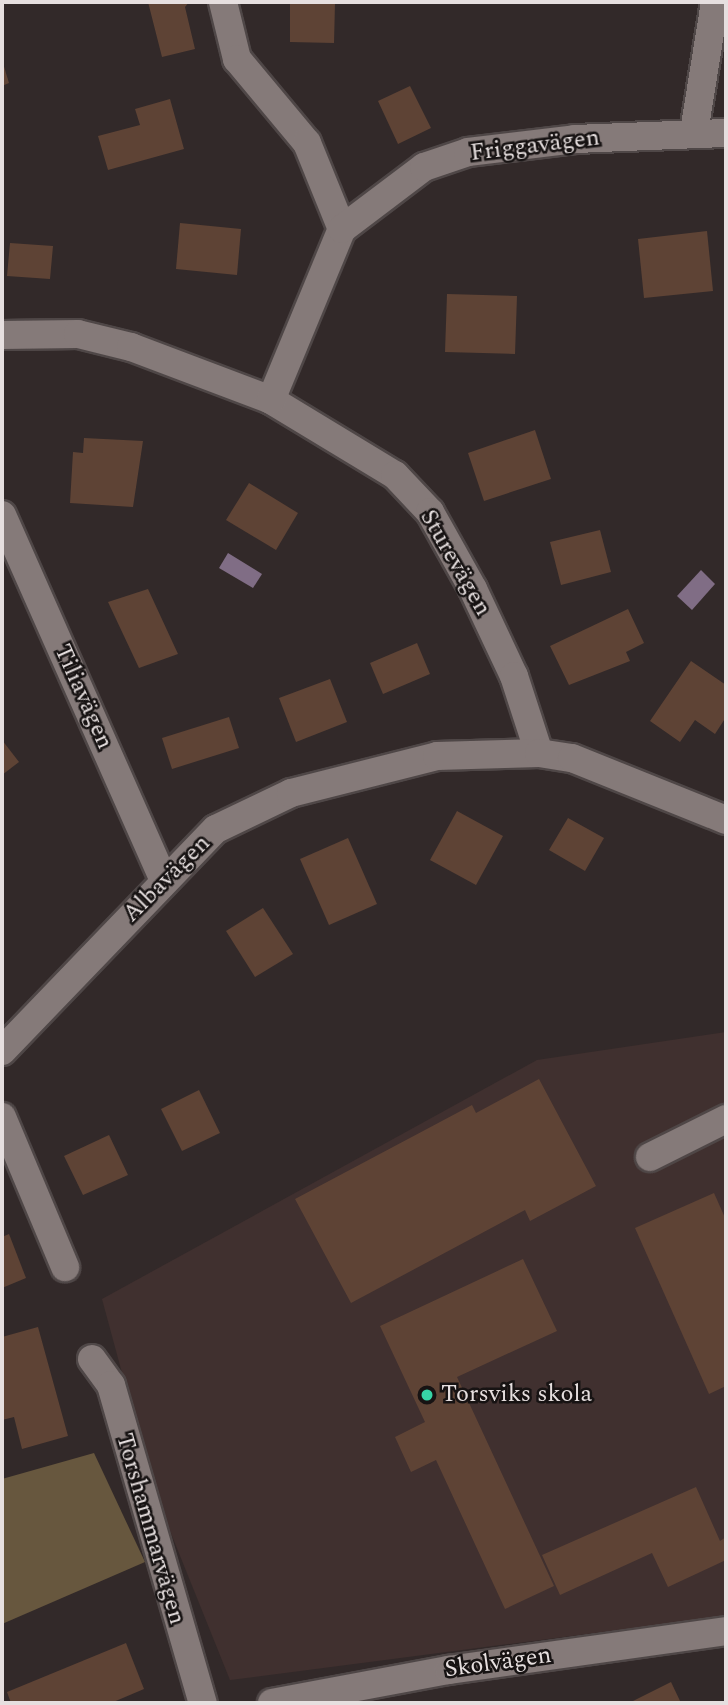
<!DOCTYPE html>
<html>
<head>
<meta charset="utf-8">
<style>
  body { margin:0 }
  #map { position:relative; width:728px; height:1705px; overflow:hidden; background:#322929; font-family:Spectral,serif }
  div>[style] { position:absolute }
  .built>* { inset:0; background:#40302f }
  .forest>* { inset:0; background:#67573e }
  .water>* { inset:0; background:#806d85 }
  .building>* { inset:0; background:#5e4335 }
  .roads { filter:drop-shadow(2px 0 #4f4747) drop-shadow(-2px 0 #4f4747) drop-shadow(0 2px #4f4747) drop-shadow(0 -2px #4f4747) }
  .minor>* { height:28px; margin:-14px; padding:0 14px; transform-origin:14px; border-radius:14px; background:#857a79 }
  .dots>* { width:19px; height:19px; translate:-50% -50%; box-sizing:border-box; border:4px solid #171313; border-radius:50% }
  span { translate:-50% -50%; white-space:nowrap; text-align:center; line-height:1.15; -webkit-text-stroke:5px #171313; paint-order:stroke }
  .street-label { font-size:24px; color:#e6dfdf }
  .poi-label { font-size:24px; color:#e6dfdf }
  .left { translate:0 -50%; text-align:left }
  .frame { position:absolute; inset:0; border:4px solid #e6dfdf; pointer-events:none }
</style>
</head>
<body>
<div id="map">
  <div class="built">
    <div style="clip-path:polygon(726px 1032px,726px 1616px,230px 1680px,154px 1491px,102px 1299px,537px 1060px)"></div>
  </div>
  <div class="forest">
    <div style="clip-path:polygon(94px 1453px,145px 1562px,2px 1624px,2px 1479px)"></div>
  </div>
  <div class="water">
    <div style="clip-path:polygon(228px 553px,262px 574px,253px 588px,219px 568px)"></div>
    <div style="clip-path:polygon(701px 570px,715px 584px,692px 610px,677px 596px)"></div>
  </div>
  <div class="building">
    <div style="clip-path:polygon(148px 2px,189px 2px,185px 7px,195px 49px,162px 57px)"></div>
    <div style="clip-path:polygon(290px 3px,335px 3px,334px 43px,290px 42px)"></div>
    <div style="clip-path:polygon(2px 60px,9px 83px,2px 86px)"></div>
    <div style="clip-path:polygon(410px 86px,431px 128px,398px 144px,378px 101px)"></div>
    <div style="clip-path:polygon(170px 99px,184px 149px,108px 170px,98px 136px,140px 125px,135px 109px)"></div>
    <div style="clip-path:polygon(180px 223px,241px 229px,237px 275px,176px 269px)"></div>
    <div style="clip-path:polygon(707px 231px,713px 291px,644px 298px,638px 239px)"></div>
    <div style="clip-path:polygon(10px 243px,53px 246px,50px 279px,7px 276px)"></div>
    <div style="clip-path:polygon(447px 294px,517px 296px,515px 354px,445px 352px)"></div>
    <div style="clip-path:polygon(535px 430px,551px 479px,484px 501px,468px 453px)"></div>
    <div style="clip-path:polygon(84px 438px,143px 441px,133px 507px,70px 503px,73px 452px,83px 453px)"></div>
    <div style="clip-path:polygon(249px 483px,298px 513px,276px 550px,226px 520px)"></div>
    <div style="clip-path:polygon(600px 530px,611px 572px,561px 585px,550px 542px)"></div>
    <div style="clip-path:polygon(148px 589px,178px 654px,139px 668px,108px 602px)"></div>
    <div style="clip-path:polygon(628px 609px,644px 643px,626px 652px,630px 661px,569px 685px,550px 646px)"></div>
    <div style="clip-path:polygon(417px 643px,430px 674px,383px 694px,370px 663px)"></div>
    <div style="clip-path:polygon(691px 661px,726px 685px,726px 717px,715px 734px,695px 720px,680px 742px,650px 721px)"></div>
    <div style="clip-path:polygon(330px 679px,347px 722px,296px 742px,279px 698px)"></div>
    <div style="clip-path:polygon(229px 717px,239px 748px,172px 769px,162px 738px)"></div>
    <div style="clip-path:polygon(2px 740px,19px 762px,2px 775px)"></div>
    <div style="clip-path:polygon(457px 811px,503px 836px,476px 885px,430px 860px)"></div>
    <div style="clip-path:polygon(568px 818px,604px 838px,585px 871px,549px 850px)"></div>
    <div style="clip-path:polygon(348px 838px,377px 904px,329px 925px,300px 859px)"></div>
    <div style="clip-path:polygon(263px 908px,293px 954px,255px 977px,226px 931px)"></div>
    <div style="clip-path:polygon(539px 1079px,596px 1186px,530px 1221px,525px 1210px,351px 1303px,295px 1199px,472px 1105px,476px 1113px)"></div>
    <div style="clip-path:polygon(199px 1090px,220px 1133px,182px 1151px,161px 1109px)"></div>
    <div style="clip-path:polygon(109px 1135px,128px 1175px,83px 1195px,64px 1156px)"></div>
    <div style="clip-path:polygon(714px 1193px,726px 1220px,726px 1386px,709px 1394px,635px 1228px)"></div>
    <div style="clip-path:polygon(9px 1234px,26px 1278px,2px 1288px,2px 1237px)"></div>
    <div style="clip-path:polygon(523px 1259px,557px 1331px,457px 1377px,554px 1586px,505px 1609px,436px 1460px,411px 1472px,395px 1437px,425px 1422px,380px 1326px)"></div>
    <div style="clip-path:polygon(38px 1327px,68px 1436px,22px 1449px,14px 1417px,2px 1420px,2px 1337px)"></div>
    <div style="clip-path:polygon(696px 1487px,720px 1541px,726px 1537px,726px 1560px,668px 1587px,652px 1553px,560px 1595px,542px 1555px)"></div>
    <div style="clip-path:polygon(126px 1643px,144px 1689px,111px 1703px,11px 1703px,7px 1692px)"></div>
    <div style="clip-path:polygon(671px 1682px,681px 1703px,629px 1703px)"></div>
  </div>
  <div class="roads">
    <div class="minor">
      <div style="left:223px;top:2px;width:59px;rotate:76.2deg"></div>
      <div style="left:237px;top:59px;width:109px;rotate:50.2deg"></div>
      <div style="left:307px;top:143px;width:93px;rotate:67.9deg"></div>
      <div style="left:694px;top:132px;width:132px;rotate:-80.8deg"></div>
      <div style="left:2px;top:335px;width:76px;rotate:-0.8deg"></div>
      <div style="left:78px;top:334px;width:55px;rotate:13.8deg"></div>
      <div style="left:131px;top:347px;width:150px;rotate:20.7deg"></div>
      <div style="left:271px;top:400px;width:145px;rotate:31.2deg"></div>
      <div style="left:395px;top:475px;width:51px;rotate:46.6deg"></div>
      <div style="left:430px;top:512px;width:88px;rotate:60.8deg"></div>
      <div style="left:473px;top:589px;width:96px;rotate:64.8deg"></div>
      <div style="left:514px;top:676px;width:81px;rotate:72deg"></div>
      <div style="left:271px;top:400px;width:185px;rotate:-67.5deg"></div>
      <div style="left:342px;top:229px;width:103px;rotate:-37.1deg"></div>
      <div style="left:424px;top:167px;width:46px;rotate:-18.8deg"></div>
      <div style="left:468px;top:152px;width:108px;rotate:-6.9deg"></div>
      <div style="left:575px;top:139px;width:151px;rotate:-2.3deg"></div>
      <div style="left:2px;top:515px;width:398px;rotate:66.1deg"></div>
      <div style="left:2px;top:1051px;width:308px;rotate:-46.1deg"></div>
      <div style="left:216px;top:829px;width:83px;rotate:-25.6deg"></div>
      <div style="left:291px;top:793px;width:151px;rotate:-14.2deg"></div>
      <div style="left:437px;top:756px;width:102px;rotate:-1.7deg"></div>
      <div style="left:539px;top:753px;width:33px;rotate:9deg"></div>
      <div style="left:572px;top:758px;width:166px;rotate:21.9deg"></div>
      <div style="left:2px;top:1117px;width:163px;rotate:67.2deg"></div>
      <div style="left:650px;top:1157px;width:85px;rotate:-26.6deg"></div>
      <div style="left:92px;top:1359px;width:32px;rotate:54deg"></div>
      <div style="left:111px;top:1385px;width:331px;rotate:73.9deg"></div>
      <div style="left:272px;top:1703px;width:180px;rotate:-10.6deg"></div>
      <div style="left:449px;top:1670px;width:280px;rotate:-8deg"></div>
    </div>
  </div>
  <div class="dots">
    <div style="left:427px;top:1395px;background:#37d4a6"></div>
  </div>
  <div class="street-label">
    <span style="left:535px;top:146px;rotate:-7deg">Friggavägen</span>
    <span style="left:455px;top:563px;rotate:60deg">Sturevägen</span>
    <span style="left:83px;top:697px;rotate:66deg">Tiliavägen</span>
    <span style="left:167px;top:879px;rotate:-45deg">Albavägen</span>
    <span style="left:150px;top:1529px;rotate:74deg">Torshammarvägen</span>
    <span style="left:498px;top:1663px;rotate:-8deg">Skolvägen</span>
  </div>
  <div class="poi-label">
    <span class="left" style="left:441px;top:1395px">Torsviks skola</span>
  </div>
  <div class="frame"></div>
</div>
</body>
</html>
